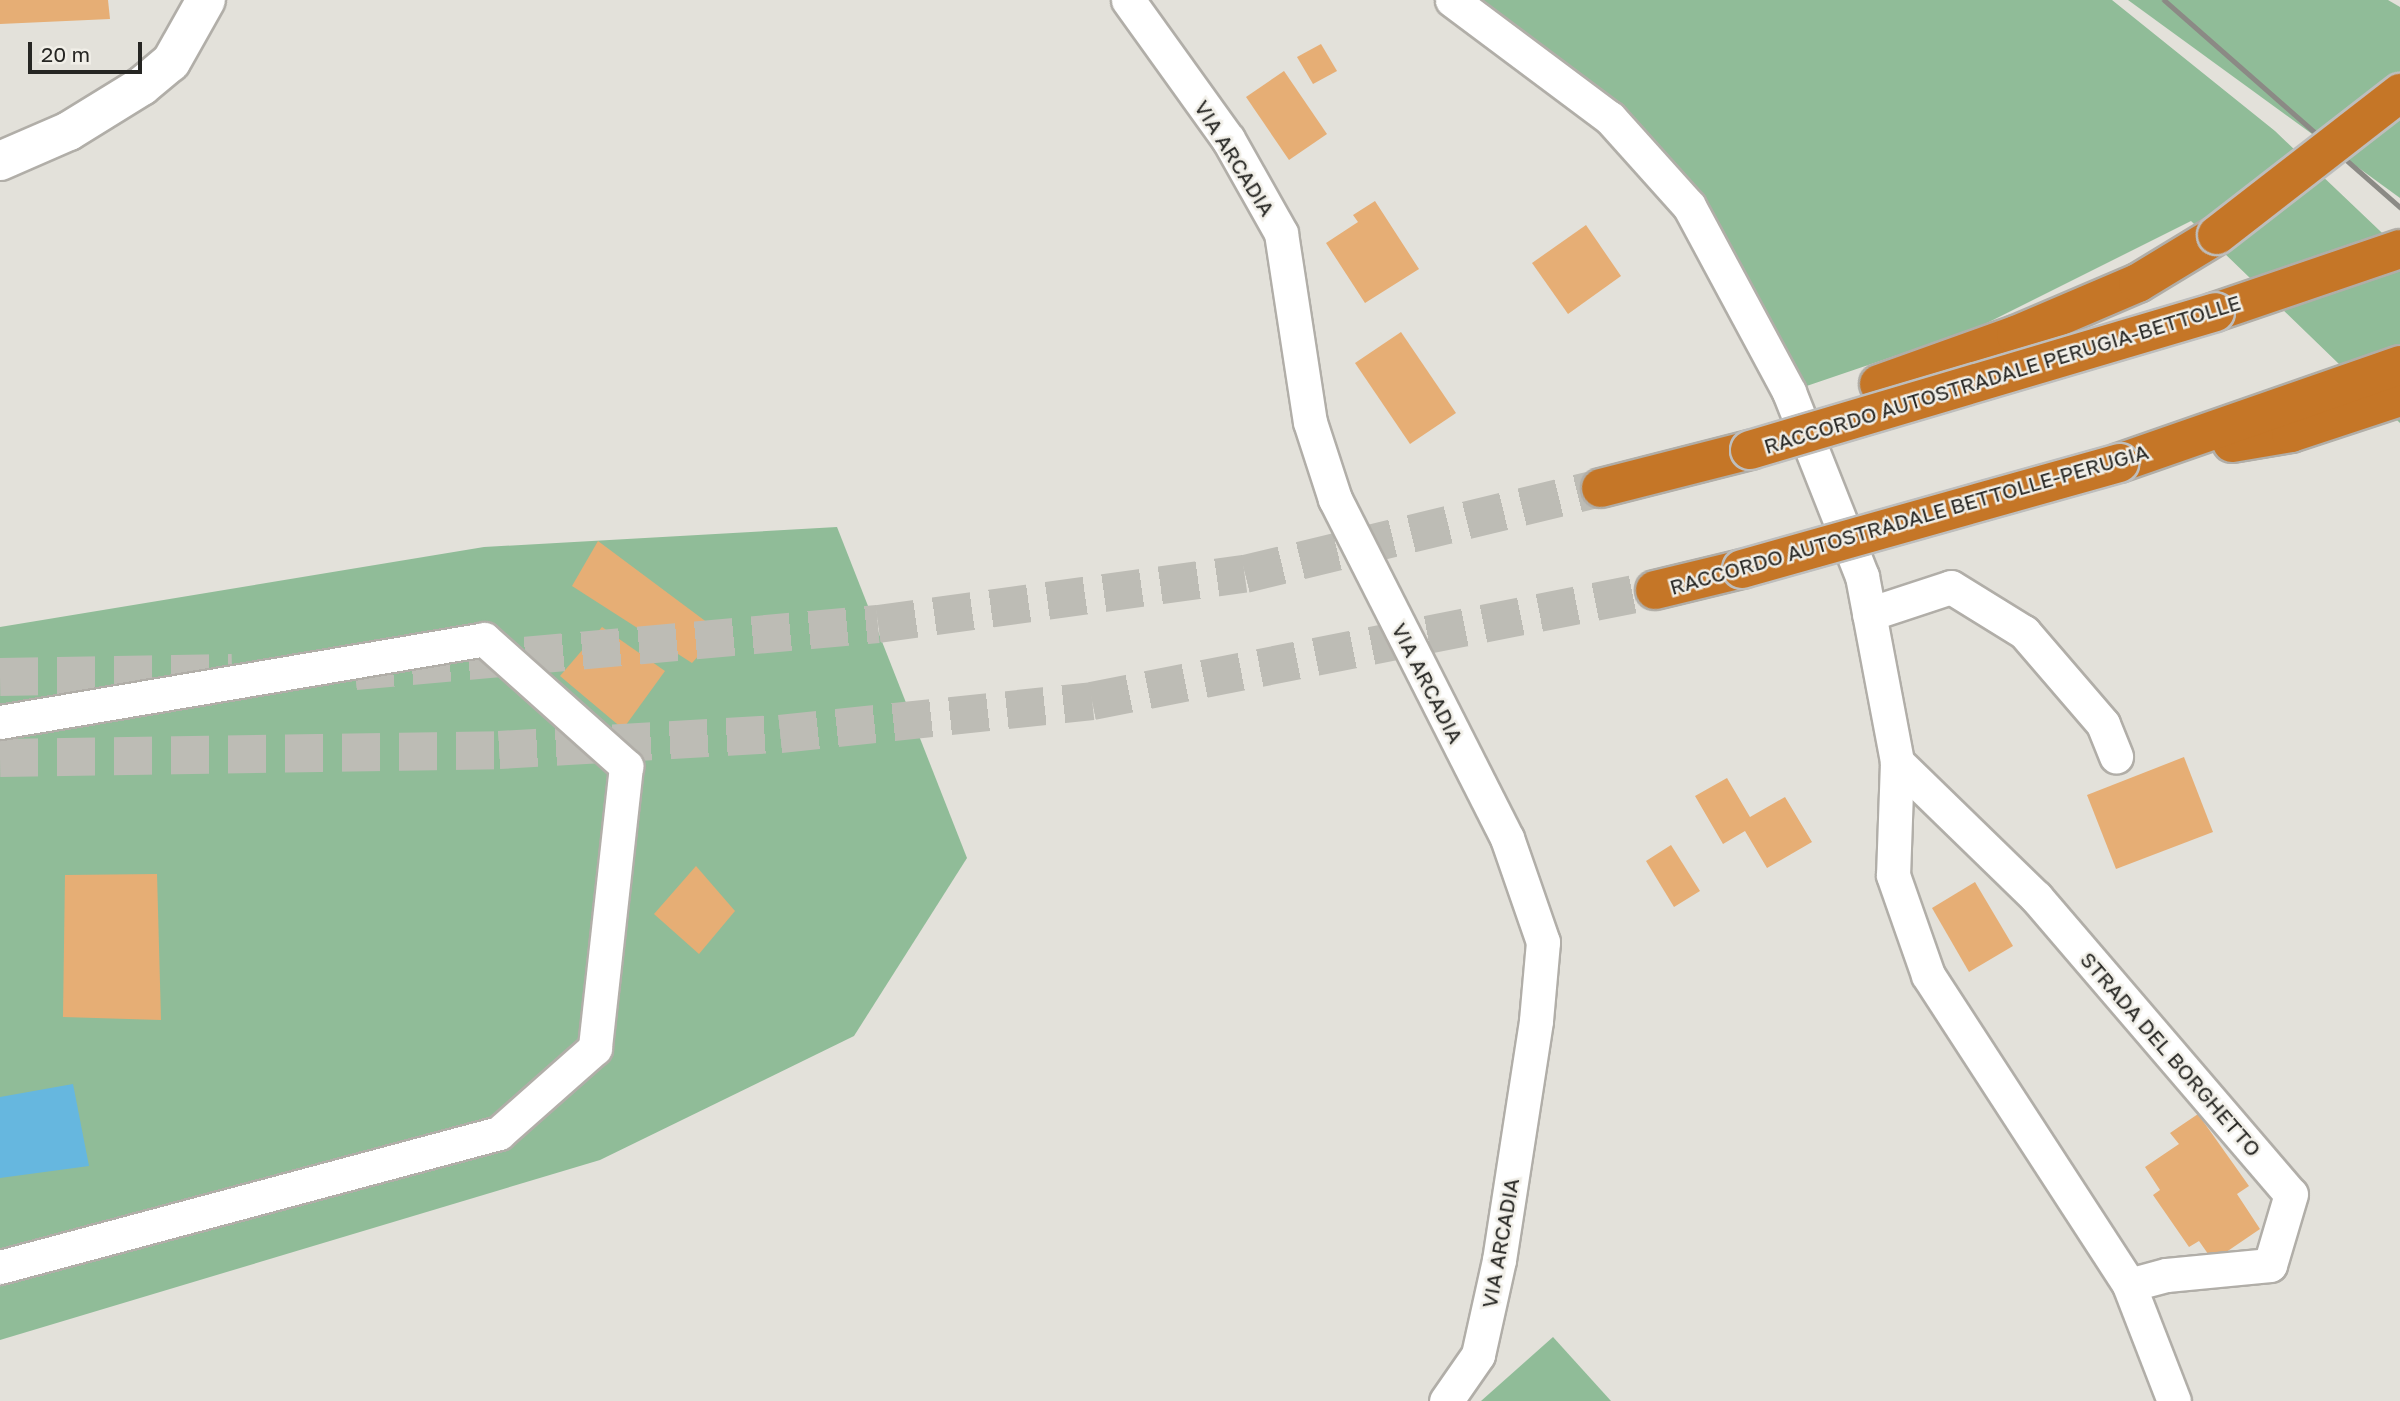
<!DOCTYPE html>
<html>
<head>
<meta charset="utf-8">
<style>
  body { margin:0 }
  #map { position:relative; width:2400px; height:1401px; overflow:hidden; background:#e3e1da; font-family:"Golos Text",sans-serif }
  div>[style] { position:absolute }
  .green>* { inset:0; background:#90bc98 }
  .water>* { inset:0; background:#66b7df }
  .building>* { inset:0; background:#e6ae75 }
  .motorway-tunnel>* { height:38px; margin-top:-19px; transform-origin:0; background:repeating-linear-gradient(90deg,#bdbcb5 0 38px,transparent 0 57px) }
  .roads { filter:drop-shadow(2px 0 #b1aea8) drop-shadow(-2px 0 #b1aea8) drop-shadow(0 2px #b1aea8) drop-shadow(0 -2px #b1aea8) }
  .minor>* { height:33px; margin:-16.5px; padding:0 16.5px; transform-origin:16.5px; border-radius:16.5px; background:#fff }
  .tertiary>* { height:38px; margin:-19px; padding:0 19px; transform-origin:19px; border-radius:19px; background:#fff }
  .motorway>* { height:38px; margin:-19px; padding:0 19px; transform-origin:19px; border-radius:19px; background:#c57627 }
  .rail>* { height:5px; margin:-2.5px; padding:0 2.5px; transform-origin:2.5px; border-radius:2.5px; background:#8b8a85 }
  .bridges { filter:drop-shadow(2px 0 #bebebd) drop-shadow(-2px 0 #bebebd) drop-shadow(0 2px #bebebd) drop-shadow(0 -2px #bebebd) }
  .motorway-bridge>* { height:38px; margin:-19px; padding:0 19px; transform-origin:19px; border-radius:19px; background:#c57627 }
  span { translate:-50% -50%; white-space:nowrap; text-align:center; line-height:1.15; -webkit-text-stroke:5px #f0eee7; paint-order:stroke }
  .street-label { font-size:21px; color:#262623 }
  .scale { position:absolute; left:28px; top:42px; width:114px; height:32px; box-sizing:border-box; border:4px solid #262623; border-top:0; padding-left:9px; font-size:21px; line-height:24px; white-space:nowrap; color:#262623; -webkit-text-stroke:5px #f0eee7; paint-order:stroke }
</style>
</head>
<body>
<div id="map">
  <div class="green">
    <div style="clip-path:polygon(1452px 0,2112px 0,2275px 131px,2400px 250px,2400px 423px,2191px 221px,1977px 328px,1789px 392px,1689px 206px)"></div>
    <div style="clip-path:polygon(2128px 0,2388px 0,2400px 7px,2400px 198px)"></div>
    <div style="clip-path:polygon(837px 527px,967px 858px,854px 1036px,600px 1160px,0 1340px,0 627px,484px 547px)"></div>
    <div style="clip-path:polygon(1553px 1337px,1611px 1401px,1481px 1401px)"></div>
  </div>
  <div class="water">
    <div style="clip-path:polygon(73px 1084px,89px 1166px,0 1178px,0 1097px)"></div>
  </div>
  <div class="building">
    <div style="clip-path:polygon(0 0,108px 0,110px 19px,0 24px)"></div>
    <div style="clip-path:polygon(1321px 44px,1337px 71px,1313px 84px,1297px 57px)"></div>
    <div style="clip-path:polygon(1284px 71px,1327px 134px,1289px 160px,1246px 97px)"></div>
    <div style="clip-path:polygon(1375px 201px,1419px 269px,1365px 303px,1326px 243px,1358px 222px,1353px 215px)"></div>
    <div style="clip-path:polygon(1586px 225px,1621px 276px,1568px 314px,1532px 263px)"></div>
    <div style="clip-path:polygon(1401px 332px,1456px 413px,1410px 444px,1355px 363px)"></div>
    <div style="clip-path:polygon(598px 541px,720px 632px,692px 663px,572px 586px)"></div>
    <div style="clip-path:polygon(602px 627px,665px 671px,623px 729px,560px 676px)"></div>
    <div style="clip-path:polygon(2184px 757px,2213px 832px,2116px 869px,2087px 795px)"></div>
    <div style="clip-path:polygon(1727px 778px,1750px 817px,1785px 797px,1812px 842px,1767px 868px,1745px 831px,1723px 844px,1695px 796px)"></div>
    <div style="clip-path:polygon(1671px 845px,1700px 891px,1674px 907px,1646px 861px)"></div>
    <div style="clip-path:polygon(696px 866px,735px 911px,699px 954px,654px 914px)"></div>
    <div style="clip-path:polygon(157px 874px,161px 1020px,63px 1017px,65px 875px)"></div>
    <div style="clip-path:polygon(1975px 882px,2013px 946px,1969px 972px,1932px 908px)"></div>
    <div style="clip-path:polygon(2198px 1114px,2249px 1186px,2237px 1194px,2260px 1229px,2213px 1261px,2199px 1241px,2189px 1247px,2153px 1195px,2160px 1190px,2145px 1167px,2179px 1144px,2170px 1133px)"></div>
  </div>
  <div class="motorway-tunnel">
    <div style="left:355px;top:671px;width:525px;rotate:-5.14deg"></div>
    <div style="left:878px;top:624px;width:370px;rotate:-7.8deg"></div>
    <div style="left:1245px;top:574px;width:366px;rotate:-13.6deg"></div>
    <div style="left:0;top:677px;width:232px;rotate:-1deg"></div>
    <div style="left:0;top:758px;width:499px;rotate:-0.9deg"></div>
    <div style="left:499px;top:750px;width:281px;rotate:-3.3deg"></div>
    <div style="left:780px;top:734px;width:314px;rotate:-6deg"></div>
    <div style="left:1092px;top:701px;width:574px;rotate:-11.15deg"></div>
  </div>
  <div class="roads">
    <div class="minor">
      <div style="left:1128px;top:0;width:171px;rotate:54.3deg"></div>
      <div style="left:1228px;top:139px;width:108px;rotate:60.6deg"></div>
      <div style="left:1281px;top:233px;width:191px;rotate:81.3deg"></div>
      <div style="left:1310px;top:422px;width:81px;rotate:72deg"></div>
      <div style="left:1335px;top:499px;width:380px;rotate:63.1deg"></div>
      <div style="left:1507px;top:838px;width:110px;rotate:70.9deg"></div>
      <div style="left:1543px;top:942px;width:79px;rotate:95.1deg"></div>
      <div style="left:1536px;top:1021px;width:242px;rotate:98.8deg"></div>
      <div style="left:1499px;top:1260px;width:97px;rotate:102.5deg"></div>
      <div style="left:1478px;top:1355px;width:56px;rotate:124.8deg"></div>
      <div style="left:1452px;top:0;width:197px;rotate:36.8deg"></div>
      <div style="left:1610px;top:118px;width:118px;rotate:48.1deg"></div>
      <div style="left:1689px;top:206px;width:211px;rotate:61.7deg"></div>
      <div style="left:1789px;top:392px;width:198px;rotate:68.4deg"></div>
      <div style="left:1862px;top:576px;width:189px;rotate:79.3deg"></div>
      <div style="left:1897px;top:762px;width:113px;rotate:92deg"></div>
      <div style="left:1893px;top:875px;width:106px;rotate:70.7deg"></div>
      <div style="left:1928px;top:975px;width:369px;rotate:57deg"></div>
      <div style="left:2129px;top:1285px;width:124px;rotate:68.8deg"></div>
      <div style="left:1869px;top:614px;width:86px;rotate:-18.2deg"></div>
      <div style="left:1951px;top:587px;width:86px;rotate:31.7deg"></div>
      <div style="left:2024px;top:632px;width:121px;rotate:49.3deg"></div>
      <div style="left:2103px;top:724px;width:35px;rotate:68deg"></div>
      <div style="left:0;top:722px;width:491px;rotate:-9.7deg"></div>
      <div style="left:484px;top:639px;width:191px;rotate:41.8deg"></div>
      <div style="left:626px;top:766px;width:284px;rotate:96.3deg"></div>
      <div style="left:595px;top:1048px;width:128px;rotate:138.5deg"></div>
      <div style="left:499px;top:1133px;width:517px;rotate:164.97deg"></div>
      <div style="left:1897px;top:762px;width:194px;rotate:44.2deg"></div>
      <div style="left:2036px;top:897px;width:391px;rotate:49.4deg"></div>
      <div style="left:2291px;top:1194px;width:74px;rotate:106.5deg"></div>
      <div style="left:2270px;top:1265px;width:104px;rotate:174.5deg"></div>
      <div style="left:2166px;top:1275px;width:38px;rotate:165deg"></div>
    </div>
    <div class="tertiary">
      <div style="left:0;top:161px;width:75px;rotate:-23.5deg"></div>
      <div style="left:69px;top:131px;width:86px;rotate:-31.7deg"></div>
      <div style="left:142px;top:86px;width:38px;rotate:-40deg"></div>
      <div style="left:171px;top:62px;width:71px;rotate:-60.6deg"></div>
    </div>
    <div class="motorway">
      <div style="left:2215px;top:312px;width:195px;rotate:-18.8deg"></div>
      <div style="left:1879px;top:384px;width:145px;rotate:-19.7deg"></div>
      <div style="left:2016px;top:335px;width:133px;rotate:-23.1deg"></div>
      <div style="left:2138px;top:283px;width:92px;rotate:-31.3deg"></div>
      <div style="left:2232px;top:443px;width:60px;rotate:-9.6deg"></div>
      <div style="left:2291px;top:433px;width:115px;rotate:-18.3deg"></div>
      <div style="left:2119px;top:463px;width:298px;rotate:-19.2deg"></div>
      <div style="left:1601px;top:488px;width:154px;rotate:-14.3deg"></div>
      <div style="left:1655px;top:590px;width:89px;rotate:-13.6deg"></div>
    </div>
  </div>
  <div class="rail">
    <div style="left:2164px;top:0;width:314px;rotate:41.3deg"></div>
  </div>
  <div class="bridges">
    <div class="motorway-bridge">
      <div style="left:2217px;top:235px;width:232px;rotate:-37.8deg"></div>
      <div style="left:1750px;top:450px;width:485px;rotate:-16.5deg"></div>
      <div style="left:1742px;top:569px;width:392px;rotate:-15.7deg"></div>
    </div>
  </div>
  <div class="street-label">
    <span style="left:1235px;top:158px;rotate:58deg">VIA ARCADIA</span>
    <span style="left:2002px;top:374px;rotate:-17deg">RACCORDO AUTOSTRADALE PERUGIA-BETTOLLE</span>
    <span style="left:1909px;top:519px;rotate:-16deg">RACCORDO AUTOSTRADALE BETTOLLE-PERUGIA</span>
    <span style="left:1428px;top:683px;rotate:63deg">VIA ARCADIA</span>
    <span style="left:2171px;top:1054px;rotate:49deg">STRADA DEL BORGHETTO</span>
    <span style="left:1500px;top:1243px;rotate:-80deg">VIA ARCADIA</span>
  </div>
  <div class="scale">20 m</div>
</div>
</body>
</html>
